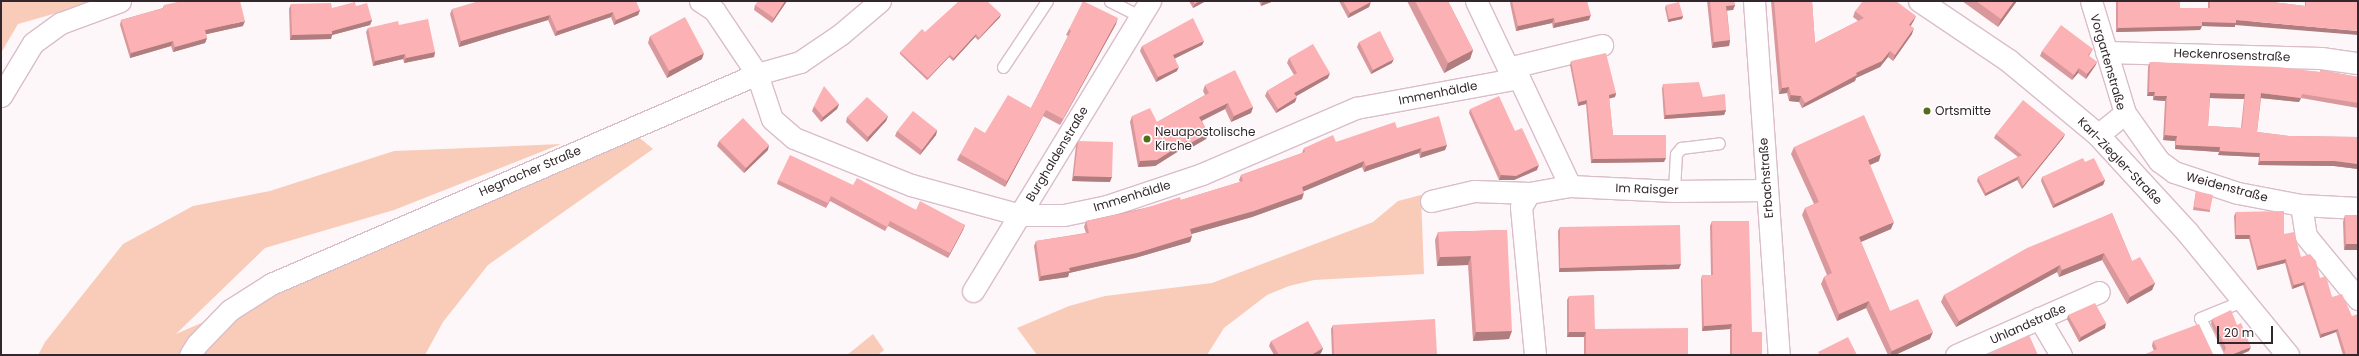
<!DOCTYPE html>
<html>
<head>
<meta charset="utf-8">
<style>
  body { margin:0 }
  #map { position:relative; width:2359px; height:356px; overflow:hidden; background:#fef7fa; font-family:Poppins,sans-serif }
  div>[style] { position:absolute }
  .green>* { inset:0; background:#f9ccba }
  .roads { filter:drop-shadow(1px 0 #dabdca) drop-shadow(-1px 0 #dabdca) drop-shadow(0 1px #dabdca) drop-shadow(0 -1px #dabdca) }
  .service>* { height:11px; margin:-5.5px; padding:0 5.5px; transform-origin:5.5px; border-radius:5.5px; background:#fff }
  .minor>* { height:21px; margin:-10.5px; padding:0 10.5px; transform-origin:10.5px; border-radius:10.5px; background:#fff }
  .tertiary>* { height:22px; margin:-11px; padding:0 11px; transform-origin:11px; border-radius:11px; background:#fff }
  .wall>* { inset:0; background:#d9999c }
  .shaded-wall>* { inset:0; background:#b07d7f }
  .building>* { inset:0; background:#fcb2b5 }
  .dots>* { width:11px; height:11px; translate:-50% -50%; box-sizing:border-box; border:2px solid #fff; border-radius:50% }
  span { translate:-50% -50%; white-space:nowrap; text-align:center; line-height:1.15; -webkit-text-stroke:3px #fff; paint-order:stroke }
  .street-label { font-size:12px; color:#32272c }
  .poi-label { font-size:12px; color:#32272c }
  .left { translate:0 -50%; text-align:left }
  .frame { position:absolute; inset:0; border:2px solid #32272c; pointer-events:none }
  .scale { position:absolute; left:2217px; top:326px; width:56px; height:18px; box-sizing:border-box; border:2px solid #32272c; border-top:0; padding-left:5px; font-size:12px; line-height:14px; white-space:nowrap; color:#32272c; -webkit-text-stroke:3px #fff; paint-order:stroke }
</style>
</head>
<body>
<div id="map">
  <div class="green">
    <div style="clip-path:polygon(1px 1px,99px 1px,18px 24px,1px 53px)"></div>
    <div style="clip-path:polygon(635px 134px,653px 149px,488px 265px,443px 322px,425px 355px,38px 355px,45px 342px,123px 244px,193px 206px,270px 191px,394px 151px,561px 144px,394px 210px,265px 248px,176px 334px)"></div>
    <div style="clip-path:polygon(1421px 195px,1424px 274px,1314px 280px,1289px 286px,1267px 295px,1224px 328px,1207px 355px,1037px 355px,1017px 328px,1069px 306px,1105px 296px,1212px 283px,1373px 222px,1398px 201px)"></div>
    <div style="clip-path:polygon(873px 334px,884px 350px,878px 355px,847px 355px)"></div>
  </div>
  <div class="roads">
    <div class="service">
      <div style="left:1110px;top:1px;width:34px;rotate:27deg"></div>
      <div style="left:1003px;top:67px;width:79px;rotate:-56.3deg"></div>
      <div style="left:1674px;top:191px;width:37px;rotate:-87deg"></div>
      <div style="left:1676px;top:154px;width:8px;rotate:-50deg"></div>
      <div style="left:1681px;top:148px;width:38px;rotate:-7deg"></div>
      <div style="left:2218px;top:355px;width:41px;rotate:-115.9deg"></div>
      <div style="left:2200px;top:318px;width:45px;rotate:-22deg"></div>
    </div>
    <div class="minor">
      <div style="left:700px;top:1px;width:17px;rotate:33deg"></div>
      <div style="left:714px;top:10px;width:77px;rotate:56.1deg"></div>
      <div style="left:757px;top:74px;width:47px;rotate:71.6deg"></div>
      <div style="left:772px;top:119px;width:29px;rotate:41deg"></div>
      <div style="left:794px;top:138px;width:126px;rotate:21.9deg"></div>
      <div style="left:911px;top:185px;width:114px;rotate:15.3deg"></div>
      <div style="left:1021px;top:215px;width:43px"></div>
      <div style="left:1064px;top:215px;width:44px;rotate:-11.8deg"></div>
      <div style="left:1107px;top:206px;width:100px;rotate:-18.6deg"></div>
      <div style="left:1202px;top:174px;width:168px;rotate:-23.2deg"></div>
      <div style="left:1356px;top:108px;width:166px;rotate:-10.4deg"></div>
      <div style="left:1476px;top:1px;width:74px;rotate:64.5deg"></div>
      <div style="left:1508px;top:68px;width:15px;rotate:42deg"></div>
      <div style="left:1519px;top:78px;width:119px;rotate:64.7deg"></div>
      <div style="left:1754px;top:1px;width:355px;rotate:86deg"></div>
      <div style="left:2091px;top:1px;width:117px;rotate:73.1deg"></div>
      <div style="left:2125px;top:113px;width:35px;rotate:141deg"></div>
      <div style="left:2106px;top:52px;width:215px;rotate:1.6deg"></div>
      <div style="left:2321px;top:58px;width:37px;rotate:8deg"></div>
      <div style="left:1508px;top:68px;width:97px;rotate:-13.7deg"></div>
      <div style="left:1px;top:96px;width:62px;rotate:-58.9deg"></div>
      <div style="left:33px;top:43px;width:34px;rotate:-36deg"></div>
      <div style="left:61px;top:23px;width:63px;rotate:-20.4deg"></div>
      <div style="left:2125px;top:113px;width:59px;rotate:54.7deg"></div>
      <div style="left:2159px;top:161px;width:19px;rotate:36deg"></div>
      <div style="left:2174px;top:172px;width:67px;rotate:18.2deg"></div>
      <div style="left:2238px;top:193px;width:64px;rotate:10.8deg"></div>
      <div style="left:2301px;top:205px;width:57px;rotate:3deg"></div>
      <div style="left:1431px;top:201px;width:44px;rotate:-13.1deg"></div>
      <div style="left:1474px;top:191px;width:55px;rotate:2.1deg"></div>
      <div style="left:2301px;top:205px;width:31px;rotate:81deg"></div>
      <div style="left:2306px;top:236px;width:82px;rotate:50.5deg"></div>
      <div style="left:973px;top:291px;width:340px;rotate:-58.6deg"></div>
      <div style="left:2039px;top:318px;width:43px;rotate:59.3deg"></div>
      <div style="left:190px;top:355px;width:13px;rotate:-58deg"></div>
      <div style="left:197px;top:344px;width:47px;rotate:-45.9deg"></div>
      <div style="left:230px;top:310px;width:49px;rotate:-32.4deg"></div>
      <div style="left:271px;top:284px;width:529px;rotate:-23.37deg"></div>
      <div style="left:757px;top:74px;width:45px;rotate:-15.6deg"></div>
      <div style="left:800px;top:62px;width:50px;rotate:-34.3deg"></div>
      <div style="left:841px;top:34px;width:51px;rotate:-40.2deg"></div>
      <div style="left:1535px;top:355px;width:149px;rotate:-95.4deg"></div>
      <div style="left:1521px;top:207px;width:16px;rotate:-60deg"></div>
      <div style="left:1529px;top:193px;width:42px;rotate:-9.7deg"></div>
      <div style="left:1570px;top:186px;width:104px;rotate:2.8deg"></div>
      <div style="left:1674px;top:191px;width:92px;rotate:-0.6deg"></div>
      <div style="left:1956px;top:355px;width:156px;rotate:-23.8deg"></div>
    </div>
    <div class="tertiary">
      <div style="left:1920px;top:1px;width:107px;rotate:34deg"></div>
      <div style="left:2009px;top:61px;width:116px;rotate:39.7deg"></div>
      <div style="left:2098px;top:135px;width:133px;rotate:47.4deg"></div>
      <div style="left:2188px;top:233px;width:158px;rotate:50.7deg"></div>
    </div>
  </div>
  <div class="wall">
    <div style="clip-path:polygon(787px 1px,772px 23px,754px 10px,755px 5px)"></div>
    <div style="clip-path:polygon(1189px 1px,1206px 1px,1193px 8px)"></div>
    <div style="clip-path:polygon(1259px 1px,1274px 1px,1261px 6px)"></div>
    <div style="clip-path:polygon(1339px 1px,1370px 1px,1369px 7px,1348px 18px)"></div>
    <div style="clip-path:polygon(1407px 1px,1448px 1px,1473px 50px,1470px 59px,1444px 73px)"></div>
    <div style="clip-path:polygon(1511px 1px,1587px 1px,1589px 20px,1553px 28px,1552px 23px,1516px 31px,1510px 3px)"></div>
    <div style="clip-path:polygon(1707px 1px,1734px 1px,1735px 5px,1733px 10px,1727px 10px,1730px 40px,1729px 46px,1712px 48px)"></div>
    <div style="clip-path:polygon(1771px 1px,1812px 1px,1815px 43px,1858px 21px,1853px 17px,1855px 11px,1916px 16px,1911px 26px,1912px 34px,1893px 61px,1888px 57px,1880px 67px,1856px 78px,1855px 81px,1802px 108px,1799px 102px,1789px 101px,1787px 93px,1779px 94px)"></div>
    <div style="clip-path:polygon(1962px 1px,2017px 1px,1998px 27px)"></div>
    <div style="clip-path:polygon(2116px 1px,2180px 1px,2180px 8px,2208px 8px,2208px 1px,2264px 1px,2305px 6px,2305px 1px,2358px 1px,2235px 25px,2235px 27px,2202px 26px,2200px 30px,2116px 32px)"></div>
    <div style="clip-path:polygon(291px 4px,332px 8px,356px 6px,372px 20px,370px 25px,332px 35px,331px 39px,290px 40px,289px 9px)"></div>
    <div style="clip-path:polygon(164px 5px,243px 26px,206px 34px,207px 38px,205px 43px,173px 52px,171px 46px,130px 58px,120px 25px,121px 20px,163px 8px)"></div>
    <div style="clip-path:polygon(1666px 5px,1683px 16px,1682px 19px,1668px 22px,1665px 8px)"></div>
    <div style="clip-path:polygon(452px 9px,640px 10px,638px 15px,614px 25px,611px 17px,555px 36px,548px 20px,459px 47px,450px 14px)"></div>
    <div style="clip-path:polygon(1000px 17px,978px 40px,975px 37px,953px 61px,949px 57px,927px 80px,900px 54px,900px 52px)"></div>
    <div style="clip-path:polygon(1116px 24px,1060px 125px,1043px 116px,1005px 187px,957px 160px,960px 154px,985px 133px,1031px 108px,1068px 36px,1066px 35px,1069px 29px)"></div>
    <div style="clip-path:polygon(399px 25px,435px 52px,434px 57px,404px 63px,403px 59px,373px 66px,366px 32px,368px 28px)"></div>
    <div style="clip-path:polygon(650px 36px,702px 59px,667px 78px,648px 43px)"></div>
    <div style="clip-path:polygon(1204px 41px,1202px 45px,1175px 58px,1177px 71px,1156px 82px,1140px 51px,1142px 46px)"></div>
    <div style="clip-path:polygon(1359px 42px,1392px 63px,1371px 74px,1357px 47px)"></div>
    <div style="clip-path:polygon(2093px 49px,2089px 56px,2097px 62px,2095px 66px,2086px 79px,2078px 73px,2072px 80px,2040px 56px,2042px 51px)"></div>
    <div style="clip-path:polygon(1289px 58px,1328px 78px,1296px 96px,1295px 102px,1276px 113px,1265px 96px,1267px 91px,1294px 75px,1287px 63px)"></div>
    <div style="clip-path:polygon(1571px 61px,1616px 93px,1615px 97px,1609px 98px,1613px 135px,1664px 162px,1591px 163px,1586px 104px,1578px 106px,1570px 65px)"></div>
    <div style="clip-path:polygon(evenodd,2150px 62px,2320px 72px,2320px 70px,2358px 77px,2358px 108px,2301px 98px,2299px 102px,2261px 98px,2257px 132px,2289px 136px,2358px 137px,2358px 169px,2334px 166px,2258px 165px,2259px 157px,2218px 155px,2219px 152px,2175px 149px,2175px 141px,2163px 140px,2165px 101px,2153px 100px,2153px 96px,2147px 96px,2148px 67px,2150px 62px,2210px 98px,2244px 99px,2241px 128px,2208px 126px,2210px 98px)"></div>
    <div style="clip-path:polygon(1663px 84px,1703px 97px,1726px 110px,1724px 115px,1664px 119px,1662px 89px)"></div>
    <div style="clip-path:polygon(1205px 85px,1253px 107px,1251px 113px,1231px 122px,1225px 109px,1202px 121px,1208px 133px,1206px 139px,1187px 150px,1185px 147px,1155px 166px,1138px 167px,1130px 122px,1132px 116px,1157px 122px,1205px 95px,1203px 91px)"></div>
    <div style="clip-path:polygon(839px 104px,837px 109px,821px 122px,812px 111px,814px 106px)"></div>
    <div style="clip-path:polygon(1470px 109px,1515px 131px,1537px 170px,1514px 180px,1499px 180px,1469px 113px)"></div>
    <div style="clip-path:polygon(888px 116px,886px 121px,867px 142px,846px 122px,847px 117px)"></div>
    <div style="clip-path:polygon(1397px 128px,1447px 145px,1445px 150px,1420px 158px,1419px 153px,1364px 172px,1362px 167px,1303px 191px,1302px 199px,1252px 217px,1191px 234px,1192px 236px,1190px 242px,1135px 258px,1069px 273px,1068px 277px,1039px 281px,1034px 246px,1036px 241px,1086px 233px,1084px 227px,1086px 221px,1181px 200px,1240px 182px,1239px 180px,1241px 175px,1302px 153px,1304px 148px,1336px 142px)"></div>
    <div style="clip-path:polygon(937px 130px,936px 135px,920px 155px,895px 136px,897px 131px)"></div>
    <div style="clip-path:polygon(1996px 134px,2065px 134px,2063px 138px,2022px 189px,2017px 180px,1985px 196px,1977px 181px,1978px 177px,2018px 157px,1994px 138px)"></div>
    <div style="clip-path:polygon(719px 141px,768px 150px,744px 173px,717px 146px)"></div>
    <div style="clip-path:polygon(1078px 141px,1110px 182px,1072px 181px,1076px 145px)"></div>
    <div style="clip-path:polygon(1794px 147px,1879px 161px,1870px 165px,1891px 229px,1861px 242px,1890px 311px,1930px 339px,1895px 355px,1888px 355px,1866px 308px,1837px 321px,1821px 284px,1824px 277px,1827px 275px,1802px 215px,1805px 208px,1814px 204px,1791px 154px)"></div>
    <div style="clip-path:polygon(2085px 162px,2105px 180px,2103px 185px,2053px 208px,2041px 181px,2042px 177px)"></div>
    <div style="clip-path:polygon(778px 180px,853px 185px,916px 210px,965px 225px,963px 230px,948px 258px,888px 226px,885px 231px,830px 201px,826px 208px,777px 184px)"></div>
    <div style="clip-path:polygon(2196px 191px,2210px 210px,2210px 212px,2193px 210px)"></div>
    <div style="clip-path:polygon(2236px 212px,2284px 234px,2301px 257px,2320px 278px,2332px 297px,2358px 355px,2343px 355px,2336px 332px,2320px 338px,2303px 285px,2292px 289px,2285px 263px,2257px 270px,2249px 239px,2235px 239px,2234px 216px)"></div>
    <div style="clip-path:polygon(2112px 213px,2132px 261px,2155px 283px,2152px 290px,2127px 304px,2102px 260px,2059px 277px,2057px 272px,1956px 327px,1941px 302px,1944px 295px)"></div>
    <div style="clip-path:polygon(2345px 215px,2358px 215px,2344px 250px,2343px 222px)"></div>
    <div style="clip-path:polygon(1712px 221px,1752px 332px,1762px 355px,1730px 355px,1730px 329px,1702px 331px,1701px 280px,1702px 275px,1711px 275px,1710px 226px)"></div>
    <div style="clip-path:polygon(1560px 227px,1679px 269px,1559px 272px,1558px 231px)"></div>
    <div style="clip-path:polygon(1507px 230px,1509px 339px,1473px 341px,1468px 265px,1437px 266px,1435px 240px,1438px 232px)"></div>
    <div style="clip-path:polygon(1569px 296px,1595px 329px,1688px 355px,1584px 355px,1584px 337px,1567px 337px,1567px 300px)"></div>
    <div style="clip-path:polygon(2068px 315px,2105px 328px,2079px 342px,2067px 319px)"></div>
    <div style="clip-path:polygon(2212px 319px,2237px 325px,2249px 351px,2224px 352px,2211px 324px)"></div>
    <div style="clip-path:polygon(1333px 325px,1437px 355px,1332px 355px,1331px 329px)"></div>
    <div style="clip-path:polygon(1271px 341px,1323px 348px,1321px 353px,1318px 355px,1274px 355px,1269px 346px)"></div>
    <div style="clip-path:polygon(2153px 341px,2213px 354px,2154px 351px,2152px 346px)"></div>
  </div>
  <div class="shaded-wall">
    <div style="clip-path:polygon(785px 1px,787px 1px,772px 23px,774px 18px)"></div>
    <div style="clip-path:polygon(1199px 1px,1206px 1px,1193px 8px,1195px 4px)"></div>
    <div style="clip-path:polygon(1263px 1px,1274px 1px,1261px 6px)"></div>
    <div style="clip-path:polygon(2014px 1px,2017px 1px,1998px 27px,2001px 19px)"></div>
    <div style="clip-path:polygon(1371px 2px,1369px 7px,1348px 18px,1350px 13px)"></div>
    <div style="clip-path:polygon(1735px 5px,1733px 10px,1724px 11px,1726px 6px)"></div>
    <div style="clip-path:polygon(640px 10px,638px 15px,614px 25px,616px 20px)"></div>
    <div style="clip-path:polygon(613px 12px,611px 17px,555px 36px,557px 31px)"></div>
    <div style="clip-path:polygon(1001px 14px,1000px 17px,978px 40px,979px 38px)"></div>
    <div style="clip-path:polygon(550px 15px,548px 20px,459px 47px,461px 41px)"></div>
    <div style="clip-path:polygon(1591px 15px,1589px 20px,1553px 28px,1555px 23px)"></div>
    <div style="clip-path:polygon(1683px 16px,1682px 19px,1668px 22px,1669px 19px)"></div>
    <div style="clip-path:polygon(1916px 16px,1913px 22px,1907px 30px,1909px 25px)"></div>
    <div style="clip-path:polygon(1118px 18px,1116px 24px,1060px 125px,1063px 119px)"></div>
    <div style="clip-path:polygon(1554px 18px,1552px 23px,1516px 31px,1518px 26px)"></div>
    <div style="clip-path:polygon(372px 20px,370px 25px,332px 35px,331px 39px,290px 40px,292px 35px,332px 31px)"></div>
    <div style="clip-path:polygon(2236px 20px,2358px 31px,2358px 35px,2235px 25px,2235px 27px,2202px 26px,2200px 30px,2116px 32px,2118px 28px,2202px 22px)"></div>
    <div style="clip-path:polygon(245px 21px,243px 26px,203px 35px,205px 30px)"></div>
    <div style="clip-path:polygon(1914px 28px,1912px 34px,1893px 61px,1895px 55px)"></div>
    <div style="clip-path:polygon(976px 34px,975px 37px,953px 61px,954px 58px)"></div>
    <div style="clip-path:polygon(207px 38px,205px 43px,173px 52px,175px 47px)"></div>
    <div style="clip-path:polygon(1730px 40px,1729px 46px,1712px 48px,1714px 42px)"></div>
    <div style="clip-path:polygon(173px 41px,171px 46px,130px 58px,131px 53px)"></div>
    <div style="clip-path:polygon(1204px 41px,1202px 45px,1172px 60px,1173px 55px)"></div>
    <div style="clip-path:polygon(1473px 50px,1470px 59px,1444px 73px,1448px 63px)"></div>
    <div style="clip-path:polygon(1890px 51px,1888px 57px,1880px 67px,1856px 78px,1855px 81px,1802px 108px,1805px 103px,1856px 73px)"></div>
    <div style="clip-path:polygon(435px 52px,434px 57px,404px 63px,406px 58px)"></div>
    <div style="clip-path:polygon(704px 53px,702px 59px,667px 78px,669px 71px)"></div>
    <div style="clip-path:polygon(405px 54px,403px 59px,373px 66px,375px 61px)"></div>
    <div style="clip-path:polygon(950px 55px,949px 57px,927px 80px,928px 78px)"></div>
    <div style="clip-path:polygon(1394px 59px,1392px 63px,1371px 74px,1373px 70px)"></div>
    <div style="clip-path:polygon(2097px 62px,2095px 66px,2086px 79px,2087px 74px)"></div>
    <div style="clip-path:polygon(1179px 67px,1177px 71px,1156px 82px,1158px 77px)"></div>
    <div style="clip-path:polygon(2079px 68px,2078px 73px,2072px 80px,2074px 75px)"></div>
    <div style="clip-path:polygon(1330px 73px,1328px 78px,1293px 98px,1294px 93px)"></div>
    <div style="clip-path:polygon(1789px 87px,1787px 93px,1779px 94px,1782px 88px)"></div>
    <div style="clip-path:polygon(2149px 92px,2155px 92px,2153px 96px,2147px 96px)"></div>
    <div style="clip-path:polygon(1616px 93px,1615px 97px,1608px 99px,1609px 95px)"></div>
    <div style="clip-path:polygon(2210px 93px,2245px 94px,2244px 99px,2208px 98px)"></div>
    <div style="clip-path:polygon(2261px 93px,2301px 98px,2299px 102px,2260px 98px)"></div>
    <div style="clip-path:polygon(1791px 95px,1801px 96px,1799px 102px,1789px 101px)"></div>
    <div style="clip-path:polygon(2155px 96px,2167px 96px,2165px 101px,2153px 100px)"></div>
    <div style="clip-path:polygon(1297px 97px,1295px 102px,1276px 113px,1278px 109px)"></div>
    <div style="clip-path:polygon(1587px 100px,1586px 104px,1578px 106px,1579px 102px)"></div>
    <div style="clip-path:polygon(1228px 103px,1225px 109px,1197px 123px,1199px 117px)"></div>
    <div style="clip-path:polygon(839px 104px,837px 109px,821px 122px,823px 117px)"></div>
    <div style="clip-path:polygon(1253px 107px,1251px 113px,1231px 122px,1234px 116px)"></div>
    <div style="clip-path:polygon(1046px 110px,1043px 116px,1005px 187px,1007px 181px)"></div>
    <div style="clip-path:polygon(1726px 110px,1724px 115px,1664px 119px,1666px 115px)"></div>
    <div style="clip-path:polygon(888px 116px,886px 121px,867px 142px,868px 137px)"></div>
    <div style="clip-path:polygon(937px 130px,936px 135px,920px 155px,922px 150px)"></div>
    <div style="clip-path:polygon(1208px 133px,1206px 139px,1187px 150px,1189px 144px)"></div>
    <div style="clip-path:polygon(2065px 134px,2063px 138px,2022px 189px,2023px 186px)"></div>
    <div style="clip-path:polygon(2165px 135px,2177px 136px,2175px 141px,2163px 140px)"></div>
    <div style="clip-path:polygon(1187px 141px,1185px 147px,1155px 166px,1138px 167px,1140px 161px)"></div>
    <div style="clip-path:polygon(769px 145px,768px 150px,744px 173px,746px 168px)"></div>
    <div style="clip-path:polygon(1447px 145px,1445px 150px,1420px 158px,1422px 152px)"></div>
    <div style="clip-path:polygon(2176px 145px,2220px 147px,2219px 152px,2175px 149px)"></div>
    <div style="clip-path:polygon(1421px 148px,1419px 153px,1364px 172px,1366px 166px)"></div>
    <div style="clip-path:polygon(2220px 151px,2260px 153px,2259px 157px,2218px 155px)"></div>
    <div style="clip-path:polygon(1881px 154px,1879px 161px,1865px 167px,1868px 160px)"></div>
    <div style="clip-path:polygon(1666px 158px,1664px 162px,1591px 163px,1593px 159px)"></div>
    <div style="clip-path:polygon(1364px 161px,1362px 167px,1300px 193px,1302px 187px)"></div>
    <div style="clip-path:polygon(2260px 161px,2335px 161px,2358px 164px,2358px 169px,2334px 166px,2258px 165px)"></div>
    <div style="clip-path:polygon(1539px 165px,1537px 170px,1514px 180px,1499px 180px,1501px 175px)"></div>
    <div style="clip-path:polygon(1074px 176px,1112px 177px,1110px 182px,1072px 181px)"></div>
    <div style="clip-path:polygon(2019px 176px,2017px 180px,1985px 196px,1986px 193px)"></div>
    <div style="clip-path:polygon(2105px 180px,2103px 185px,2053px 208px,2055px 204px)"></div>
    <div style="clip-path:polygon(1304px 193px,1302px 199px,1252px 217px,1188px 235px,1190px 229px)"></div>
    <div style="clip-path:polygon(1894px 222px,1891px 229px,1856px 244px,1859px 237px)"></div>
    <div style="clip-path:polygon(965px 225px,963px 230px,948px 258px,950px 253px)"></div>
    <div style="clip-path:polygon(2236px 235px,2250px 235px,2249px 239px,2235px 239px)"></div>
    <div style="clip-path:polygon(1192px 236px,1190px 242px,1135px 258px,1069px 273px,1068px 277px,1039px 281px,1041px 276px,1069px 268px)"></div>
    <div style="clip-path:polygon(2346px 244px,2358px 244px,2358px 250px,2344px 250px)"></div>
    <div style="clip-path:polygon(2104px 253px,2102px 260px,2059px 277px,2062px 270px)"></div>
    <div style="clip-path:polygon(1471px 256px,1468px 265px,1437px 266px,1440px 257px)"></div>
    <div style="clip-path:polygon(2286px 259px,2285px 263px,2257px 270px,2258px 266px)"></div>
    <div style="clip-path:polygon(1681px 264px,1679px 269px,1559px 272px,1560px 268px)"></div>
    <div style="clip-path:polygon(2060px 265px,2057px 272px,1956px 327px,1959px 321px)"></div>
    <div style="clip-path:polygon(2305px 282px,2303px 285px,2292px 289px,2294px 285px)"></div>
    <div style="clip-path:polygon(2155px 283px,2152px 290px,2127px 304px,2130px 297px)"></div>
    <div style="clip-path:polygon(1869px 301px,1866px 308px,1837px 321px,1839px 314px)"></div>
    <div style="clip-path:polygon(2106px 323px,2105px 328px,2079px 342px,2081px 337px)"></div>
    <div style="clip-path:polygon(1732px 324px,1730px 329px,1702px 331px,1704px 326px)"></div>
    <div style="clip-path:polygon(2338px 329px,2336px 332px,2320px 338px,2321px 334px)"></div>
    <div style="clip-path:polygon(1512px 331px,1509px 339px,1473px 341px,1476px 332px)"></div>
    <div style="clip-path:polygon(1569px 332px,1586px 332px,1584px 337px,1567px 337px)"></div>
    <div style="clip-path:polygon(1933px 332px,1930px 339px,1895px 355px,1890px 355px,1892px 351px)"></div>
    <div style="clip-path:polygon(2251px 347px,2249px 351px,2240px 355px,2230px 355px)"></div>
    <div style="clip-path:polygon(1323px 348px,1321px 353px,1318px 355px,1311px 355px)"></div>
  </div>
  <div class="building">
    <div style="clip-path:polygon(182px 1px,240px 1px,245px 21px,205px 30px,207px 38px,175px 47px,173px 41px,131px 53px,121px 20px,164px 8px,164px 5px)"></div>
    <div style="clip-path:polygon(479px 1px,636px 1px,640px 10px,616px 20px,613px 12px,557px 31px,550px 15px,461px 41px,452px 9px)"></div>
    <div style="clip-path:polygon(758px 1px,785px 1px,774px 18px,755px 5px)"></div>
    <div style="clip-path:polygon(959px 1px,987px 1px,1001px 14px,979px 38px,976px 34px,954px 58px,950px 55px,928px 78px,900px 52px,922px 29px,925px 32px)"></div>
    <div style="clip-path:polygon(1083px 1px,1118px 18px,1063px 119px,1046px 110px,1007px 181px,960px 154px,975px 127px,985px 133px,1008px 95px,1031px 108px,1071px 31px,1069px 29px)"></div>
    <div style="clip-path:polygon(1193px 1px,1199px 1px,1195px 4px)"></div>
    <div style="clip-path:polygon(1343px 1px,1370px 1px,1371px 2px,1350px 13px)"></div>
    <div style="clip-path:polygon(1415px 1px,1448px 1px,1473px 50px,1448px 63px)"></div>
    <div style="clip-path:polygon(1512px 1px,1587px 1px,1591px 15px,1555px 23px,1554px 18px,1518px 26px)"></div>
    <div style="clip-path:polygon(1710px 1px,1734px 1px,1735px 5px,1726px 6px,1730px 40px,1714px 42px)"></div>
    <div style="clip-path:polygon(1774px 1px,1812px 1px,1815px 43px,1864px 18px,1855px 11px,1863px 1px,1896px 1px,1916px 16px,1909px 25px,1914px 28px,1895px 55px,1890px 51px,1882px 61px,1856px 73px,1857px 75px,1805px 103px,1801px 96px,1791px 95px,1789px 87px,1782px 88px)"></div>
    <div style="clip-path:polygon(1976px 1px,2014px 1px,2001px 19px)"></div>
    <div style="clip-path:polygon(2118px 1px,2180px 1px,2180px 8px,2210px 8px,2210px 1px,2264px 1px,2306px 6px,2306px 1px,2358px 1px,2358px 31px,2236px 20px,2236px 23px,2202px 22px,2202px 26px,2118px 28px)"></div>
    <div style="clip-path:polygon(355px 2px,356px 6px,367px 3px,372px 20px,332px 31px,332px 34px,292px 35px,291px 4px,331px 3px,332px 8px)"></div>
    <div style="clip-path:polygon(1679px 2px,1683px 16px,1669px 19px,1666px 5px)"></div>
    <div style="clip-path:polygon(685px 17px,704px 53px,669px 71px,650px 36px)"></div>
    <div style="clip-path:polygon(1193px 18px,1204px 41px,1173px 55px,1179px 67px,1158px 77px,1142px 46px)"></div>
    <div style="clip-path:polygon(428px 19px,435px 52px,406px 58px,405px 54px,375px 61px,368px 28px,398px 21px,399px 25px)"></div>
    <div style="clip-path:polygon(2061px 25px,2093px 49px,2088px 55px,2097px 62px,2087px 74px,2079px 68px,2074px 75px,2042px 51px)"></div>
    <div style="clip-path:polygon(1380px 31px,1394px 59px,1373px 70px,1359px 42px)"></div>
    <div style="clip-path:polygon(1313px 44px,1330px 73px,1294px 93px,1297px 97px,1278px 109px,1267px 91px,1297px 73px,1289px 58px)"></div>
    <div style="clip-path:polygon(1606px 53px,1616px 93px,1609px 95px,1613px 135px,1666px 135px,1666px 158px,1593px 159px,1587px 100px,1579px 102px,1571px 61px)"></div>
    <div style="clip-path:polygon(evenodd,2150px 62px,2278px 67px,2320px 72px,2320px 70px,2358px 77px,2358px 103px,2302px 94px,2301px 98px,2261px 93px,2257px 132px,2289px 136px,2358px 137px,2358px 164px,2335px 161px,2260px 161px,2260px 153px,2220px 151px,2220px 147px,2176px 145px,2177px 136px,2165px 135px,2167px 96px,2155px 96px,2155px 92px,2149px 92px,2150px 62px,2210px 93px,2245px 94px,2242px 128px,2208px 126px,2210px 93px)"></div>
    <div style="clip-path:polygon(1235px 70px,1253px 107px,1234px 116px,1228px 103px,1199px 117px,1208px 133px,1189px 144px,1187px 141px,1157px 160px,1140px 161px,1132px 116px,1150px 108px,1157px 122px,1209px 93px,1205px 85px)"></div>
    <div style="clip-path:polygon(1699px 82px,1703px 97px,1725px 94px,1726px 110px,1666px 115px,1663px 84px)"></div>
    <div style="clip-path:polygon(824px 86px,839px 104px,823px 117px,814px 106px)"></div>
    <div style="clip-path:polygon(1499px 96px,1515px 131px,1522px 128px,1539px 165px,1516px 176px,1501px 175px,1470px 109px)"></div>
    <div style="clip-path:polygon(867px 97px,888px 116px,868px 137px,847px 117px)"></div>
    <div style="clip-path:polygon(2023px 100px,2065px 134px,2023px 186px,2019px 176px,1986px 193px,1978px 177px,2022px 155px,1996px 134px)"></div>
    <div style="clip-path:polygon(913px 111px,937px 130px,922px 150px,897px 131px)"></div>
    <div style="clip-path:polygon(1864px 115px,1881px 154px,1868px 160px,1894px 222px,1859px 237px,1890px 311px,1918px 299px,1933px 332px,1892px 351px,1869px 301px,1839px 314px,1824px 277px,1832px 273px,1805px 208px,1819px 202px,1794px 147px)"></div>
    <div style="clip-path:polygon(1439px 116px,1447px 145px,1422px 152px,1421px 148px,1366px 166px,1364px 161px,1302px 187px,1304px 193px,1254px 211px,1190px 229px,1192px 236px,1137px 253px,1069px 268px,1070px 271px,1041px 276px,1036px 241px,1089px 233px,1086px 221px,1139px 210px,1180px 197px,1181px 200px,1243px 181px,1241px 175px,1305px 152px,1304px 148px,1333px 135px,1336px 142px,1395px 122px,1397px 128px)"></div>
    <div style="clip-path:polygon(743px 118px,769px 145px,746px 168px,719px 141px)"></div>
    <div style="clip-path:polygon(1078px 141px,1113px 142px,1112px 177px,1074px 176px)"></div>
    <div style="clip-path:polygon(790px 155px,853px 185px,857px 178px,916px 210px,920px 201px,965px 225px,950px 253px,890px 221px,887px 227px,831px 196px,828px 203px,778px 180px)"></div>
    <div style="clip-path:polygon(2083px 158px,2085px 162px,2094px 158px,2105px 180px,2055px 204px,2042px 177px)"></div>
    <div style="clip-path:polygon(2196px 191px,2213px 195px,2210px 210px,2194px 207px)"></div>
    <div style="clip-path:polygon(2284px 211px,2284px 234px,2294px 232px,2301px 257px,2310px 254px,2316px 261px,2320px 278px,2326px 276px,2332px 297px,2342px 294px,2352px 316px,2358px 314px,2358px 355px,2346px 355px,2338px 329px,2321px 334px,2305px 282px,2294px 285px,2286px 259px,2258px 266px,2250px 235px,2236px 235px,2236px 212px)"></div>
    <div style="clip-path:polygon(2112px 213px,2132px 261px,2140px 257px,2155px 283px,2130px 297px,2104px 253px,2062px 270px,2060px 265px,1959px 321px,1944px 295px,2027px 248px)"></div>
    <div style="clip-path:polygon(2345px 215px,2358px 215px,2358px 244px,2346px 244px)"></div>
    <div style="clip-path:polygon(1712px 221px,1749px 221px,1752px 332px,1762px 332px,1762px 354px,1759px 354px,1759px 355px,1732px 355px,1732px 324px,1704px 326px,1702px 275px,1713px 275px)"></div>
    <div style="clip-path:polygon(1680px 225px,1681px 264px,1560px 268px,1560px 227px)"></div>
    <div style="clip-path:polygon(1507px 230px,1512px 331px,1476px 332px,1471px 256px,1440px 257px,1438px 232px)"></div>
    <div style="clip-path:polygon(1594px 295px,1595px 329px,1688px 328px,1688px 355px,1586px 355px,1586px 332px,1569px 332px,1569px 296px)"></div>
    <div style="clip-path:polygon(2095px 303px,2106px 323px,2081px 337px,2068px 315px)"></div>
    <div style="clip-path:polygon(2231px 310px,2237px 325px,2241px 323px,2251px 347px,2230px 355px,2223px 355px,2226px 348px,2212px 319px)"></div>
    <div style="clip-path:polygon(1435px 319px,1437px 355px,1334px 355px,1333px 325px)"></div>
    <div style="clip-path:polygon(1308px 321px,1323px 348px,1311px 355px,1279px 355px,1271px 341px)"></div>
    <div style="clip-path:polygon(2199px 324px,2213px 354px,2216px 355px,2143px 355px,2157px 349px,2153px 341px)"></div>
    <div style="clip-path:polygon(2029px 335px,2038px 355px,1987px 355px)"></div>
    <div style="clip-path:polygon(1848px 337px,1857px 355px,1820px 355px,1818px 352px)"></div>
  </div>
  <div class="dots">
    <div style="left:1927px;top:111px;background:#576b19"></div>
    <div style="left:1147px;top:139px;background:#576b19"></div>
  </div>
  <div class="street-label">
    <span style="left:2232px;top:55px;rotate:2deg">Heckenrosenstraße</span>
    <span style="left:2108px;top:62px;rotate:74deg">Vorgartenstraße</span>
    <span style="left:1438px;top:93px;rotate:-11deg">Immenhäldle</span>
    <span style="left:1057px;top:154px;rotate:-59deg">Burghaldenstraße</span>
    <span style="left:2120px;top:161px;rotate:46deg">Karl-Ziegler-Straße</span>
    <span style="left:530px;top:171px;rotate:-23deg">Hegnacher Straße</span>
    <span style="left:1766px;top:178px;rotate:-94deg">Erbachstraße</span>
    <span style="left:2227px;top:187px;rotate:15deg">Weidenstraße</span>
    <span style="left:1647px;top:189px;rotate:2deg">Im Raisger</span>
    <span style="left:1132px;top:196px;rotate:-17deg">Immenhäldle</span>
    <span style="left:2028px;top:324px;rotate:-24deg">Uhlandstraße</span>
  </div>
  <div class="poi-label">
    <span class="left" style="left:1935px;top:111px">Ortsmitte</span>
    <span class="left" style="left:1155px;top:139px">Neuapostolische<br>Kirche</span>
  </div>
  <div class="frame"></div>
  <div class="scale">20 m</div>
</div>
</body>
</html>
